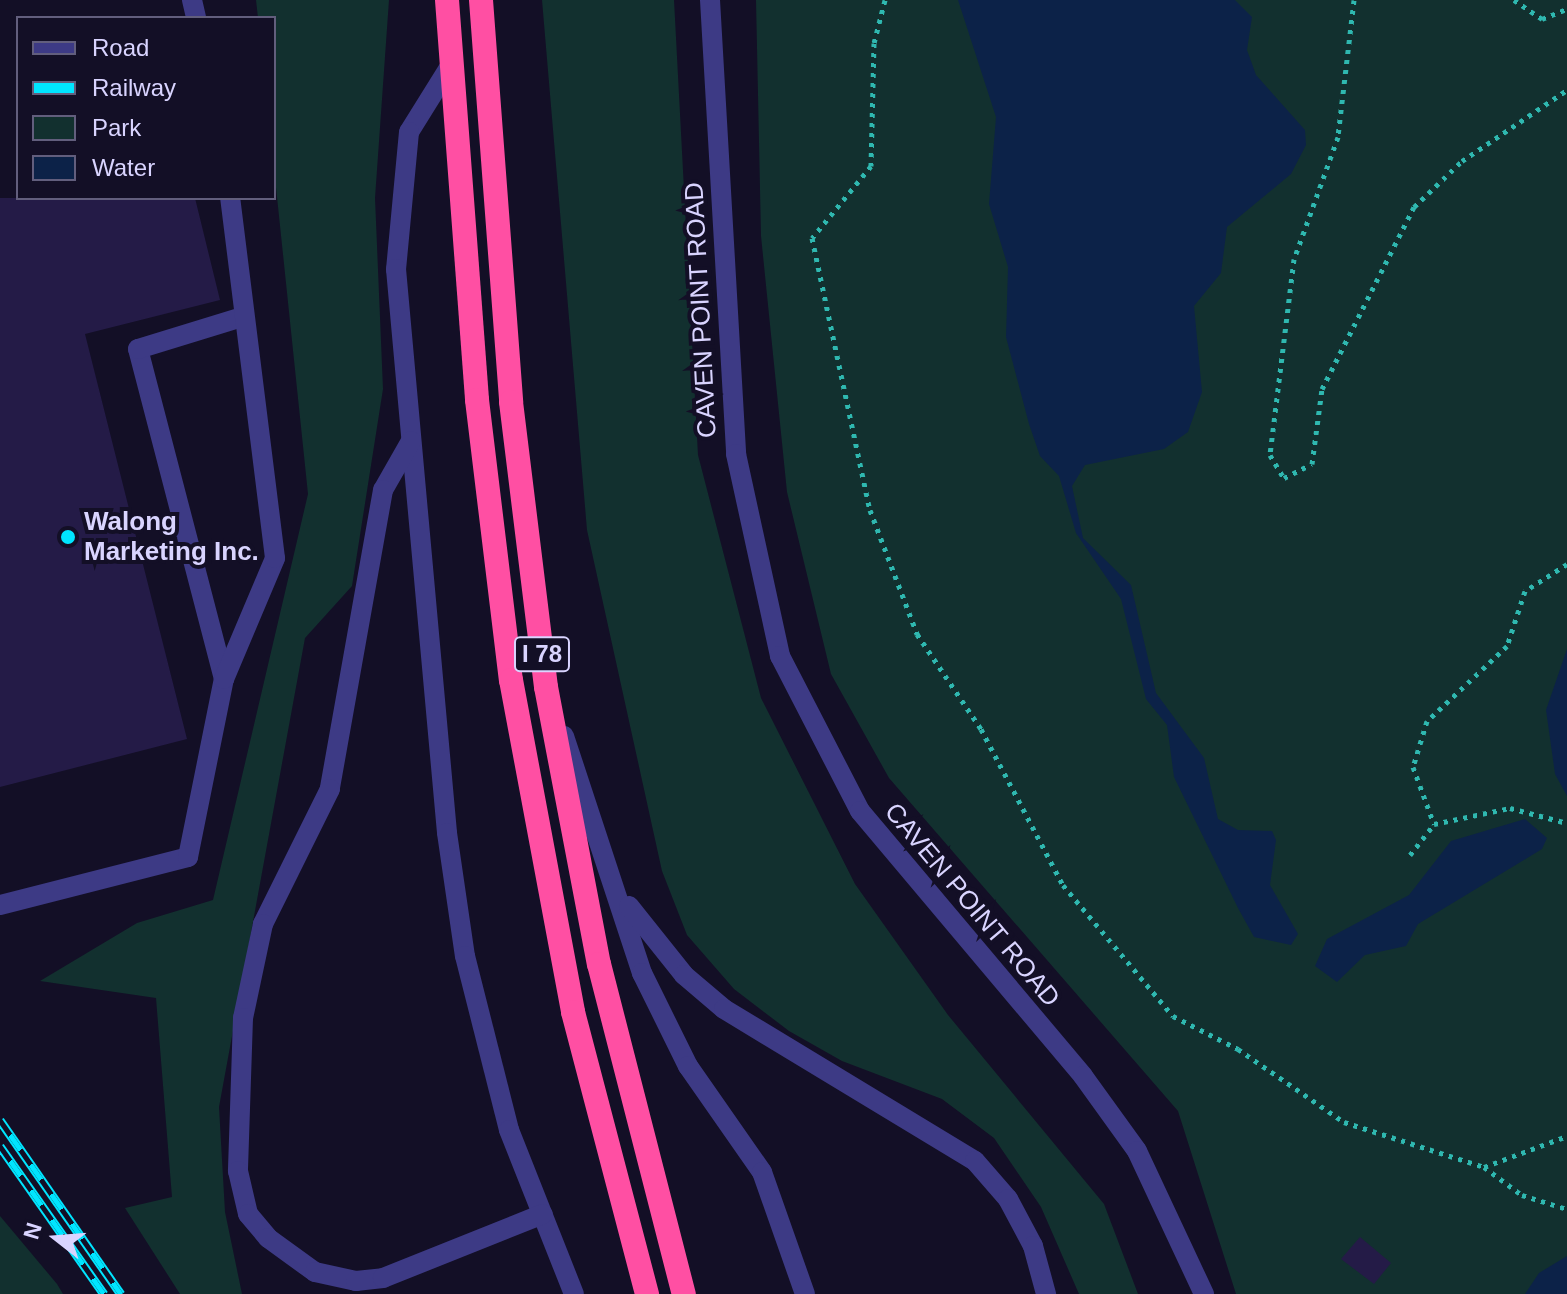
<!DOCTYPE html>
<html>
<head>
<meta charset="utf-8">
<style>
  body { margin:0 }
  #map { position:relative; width:1567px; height:1294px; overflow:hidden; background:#130f26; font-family:Helvetica,sans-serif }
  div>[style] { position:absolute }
  .green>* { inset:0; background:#12302f }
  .water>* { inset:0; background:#0c2248 }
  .building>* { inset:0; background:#241b47 }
  .path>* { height:5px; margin-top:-2.5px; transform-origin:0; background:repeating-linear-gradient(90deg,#2fb8b0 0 4px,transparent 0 10px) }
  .minor>* { height:20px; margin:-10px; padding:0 10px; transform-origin:10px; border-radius:10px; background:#3d3a85 }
  .highway>* { height:24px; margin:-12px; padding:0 12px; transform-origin:12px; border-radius:12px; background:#ff4fa3 }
  .rail>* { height:9px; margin-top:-4.5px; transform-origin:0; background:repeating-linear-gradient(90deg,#130f26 0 18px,#00e5ff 0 36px); box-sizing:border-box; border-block:2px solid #00e5ff }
  .dots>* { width:22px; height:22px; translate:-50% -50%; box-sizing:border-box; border:4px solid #130f26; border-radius:50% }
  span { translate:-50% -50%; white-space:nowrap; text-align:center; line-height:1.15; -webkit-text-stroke:8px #130f26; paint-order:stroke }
  .shield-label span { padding:2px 6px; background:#130f26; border:2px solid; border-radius:6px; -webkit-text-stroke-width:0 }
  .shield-label { font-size:24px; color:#d9d4ff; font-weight:700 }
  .street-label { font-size:26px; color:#d9d4ff }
  .poi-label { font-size:26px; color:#d9d4ff; font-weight:700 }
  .left { translate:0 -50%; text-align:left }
  .legend { position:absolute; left:16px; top:16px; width:260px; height:184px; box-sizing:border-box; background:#130f26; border:2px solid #625e7d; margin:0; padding:10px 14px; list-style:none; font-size:24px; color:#d9d4ff }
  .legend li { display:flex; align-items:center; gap:16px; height:40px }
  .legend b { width:40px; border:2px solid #625e7d }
  .north { position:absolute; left:16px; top:1198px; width:80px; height:80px; -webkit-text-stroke:6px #130f26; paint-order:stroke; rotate:287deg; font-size:22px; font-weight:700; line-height:32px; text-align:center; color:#d9d4ff }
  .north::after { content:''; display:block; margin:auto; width:28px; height:36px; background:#d9d4ff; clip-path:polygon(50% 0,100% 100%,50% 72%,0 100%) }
</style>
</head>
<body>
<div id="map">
  <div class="green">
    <div style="clip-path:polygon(256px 0,389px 0,375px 198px,383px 389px,352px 586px,305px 638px,219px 1107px,225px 1212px,242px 1294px,180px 1294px,125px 1208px,172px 1197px,156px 998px,40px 981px,137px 923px,213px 900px,308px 494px,274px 168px,274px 18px,258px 18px)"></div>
    <div style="clip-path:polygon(542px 0,674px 0,698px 455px,761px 698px,855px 884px,948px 1015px,1104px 1204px,1138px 1294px,1079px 1294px,1041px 1207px,994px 1138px,942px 1099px,842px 1061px,789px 1031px,734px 989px,687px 935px,662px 871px,587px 530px)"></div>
    <div style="clip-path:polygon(756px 0,1567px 0,1567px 1294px,1236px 1294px,1178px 1111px,889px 778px,831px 674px,787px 492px,761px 236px)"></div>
    <div style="clip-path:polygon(0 1216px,57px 1284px,63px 1294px,0 1294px)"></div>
  </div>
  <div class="water">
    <div style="clip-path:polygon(958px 0,1235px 0,1252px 17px,1247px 50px,1256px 75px,1305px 130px,1306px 145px,1291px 174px,1227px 227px,1221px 273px,1194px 306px,1202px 392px,1188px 432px,1164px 449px,1085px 465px,1072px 486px,1083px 538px,1131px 585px,1156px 693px,1204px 758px,1218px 819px,1238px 830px,1272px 831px,1276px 840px,1270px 885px,1298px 934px,1291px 945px,1254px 937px,1238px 908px,1174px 777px,1167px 725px,1146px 699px,1121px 599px,1076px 533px,1059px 476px,1040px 456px,1029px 424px,1006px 337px,1008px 267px,989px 204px,996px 117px)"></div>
    <div style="clip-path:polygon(1567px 649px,1567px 796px,1555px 774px,1546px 710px)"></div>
    <div style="clip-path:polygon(1525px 819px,1547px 838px,1542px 849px,1418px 924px,1406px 946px,1365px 955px,1337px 982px,1315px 966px,1327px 939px,1409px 895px,1451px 841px)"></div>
    <div style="clip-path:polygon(1567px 1256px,1567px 1294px,1525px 1294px,1539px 1273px)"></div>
  </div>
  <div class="building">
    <div style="clip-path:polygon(0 198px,195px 198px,220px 300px,85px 334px,187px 739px,0 787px)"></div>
    <div style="clip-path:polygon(1360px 1237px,1391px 1263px,1374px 1284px,1341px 1259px)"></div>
  </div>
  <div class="path">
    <div style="left:885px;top:0;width:44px;rotate:104.3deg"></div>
    <div style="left:874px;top:43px;width:123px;rotate:91.4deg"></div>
    <div style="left:871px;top:166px;width:93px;rotate:129.3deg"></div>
    <div style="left:812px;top:238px;width:278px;rotate:78deg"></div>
    <div style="left:870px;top:510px;width:133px;rotate:69.2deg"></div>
    <div style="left:917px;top:634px;width:115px;rotate:56deg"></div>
    <div style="left:981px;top:729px;width:176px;rotate:62.3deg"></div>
    <div style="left:1063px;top:885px;width:171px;rotate:50deg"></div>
    <div style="left:1173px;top:1016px;width:73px;rotate:26.9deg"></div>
    <div style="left:1238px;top:1049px;width:129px;rotate:34.6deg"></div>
    <div style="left:1344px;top:1122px;width:147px;rotate:17.8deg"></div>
    <div style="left:1484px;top:1167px;width:47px;rotate:36.4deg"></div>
    <div style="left:1522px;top:1195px;width:47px;rotate:17.3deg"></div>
    <div style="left:1354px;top:0;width:138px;rotate:96.7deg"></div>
    <div style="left:1338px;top:137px;width:130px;rotate:109.8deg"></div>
    <div style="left:1294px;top:259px;width:197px;rotate:97deg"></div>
    <div style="left:1270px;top:455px;width:27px;rotate:59deg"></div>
    <div style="left:1284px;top:478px;width:31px;rotate:-27deg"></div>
    <div style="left:1312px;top:464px;width:76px;rotate:-82.4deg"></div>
    <div style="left:1322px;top:389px;width:204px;rotate:-63.2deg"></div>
    <div style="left:1414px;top:207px;width:66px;rotate:-43.8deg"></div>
    <div style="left:1462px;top:161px;width:127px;rotate:-34.1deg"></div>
    <div style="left:1514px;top:0;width:34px;rotate:34deg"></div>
    <div style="left:1542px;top:19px;width:27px;rotate:-22deg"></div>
    <div style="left:1567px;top:564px;width:50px;rotate:147.3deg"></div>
    <div style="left:1525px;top:591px;width:58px;rotate:108.1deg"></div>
    <div style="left:1507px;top:646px;width:110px;rotate:136.8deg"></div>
    <div style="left:1427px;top:721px;width:48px;rotate:106.9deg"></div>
    <div style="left:1413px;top:767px;width:61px;rotate:69.8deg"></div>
    <div style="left:1434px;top:824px;width:78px;rotate:-11.9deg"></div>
    <div style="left:1510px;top:808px;width:59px;rotate:14.7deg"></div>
    <div style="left:1410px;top:855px;width:39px;rotate:-52deg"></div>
    <div style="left:1484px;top:1167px;width:89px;rotate:-20.5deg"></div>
  </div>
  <div class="minor">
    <div style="left:192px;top:0;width:18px;rotate:77deg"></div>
    <div style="left:710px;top:0;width:455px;rotate:86.7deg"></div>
    <div style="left:736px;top:454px;width:207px;rotate:77.7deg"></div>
    <div style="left:780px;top:656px;width:174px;rotate:62.7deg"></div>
    <div style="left:860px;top:811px;width:346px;rotate:49.9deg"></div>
    <div style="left:1083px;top:1076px;width:92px;rotate:54.2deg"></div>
    <div style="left:1137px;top:1151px;width:158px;rotate:64.9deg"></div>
    <div style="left:452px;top:63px;width:81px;rotate:121.9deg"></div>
    <div style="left:409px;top:132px;width:138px;rotate:95.4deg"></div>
    <div style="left:396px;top:269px;width:566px;rotate:84.83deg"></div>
    <div style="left:447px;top:833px;width:124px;rotate:81.7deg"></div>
    <div style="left:465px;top:956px;width:179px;rotate:75.8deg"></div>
    <div style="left:509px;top:1130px;width:176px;rotate:68.4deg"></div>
    <div style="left:411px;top:441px;width:56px;rotate:119.7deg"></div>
    <div style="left:383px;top:490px;width:304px;rotate:100.1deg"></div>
    <div style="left:330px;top:789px;width:151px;rotate:116.4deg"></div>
    <div style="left:263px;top:924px;width:96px;rotate:102deg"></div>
    <div style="left:243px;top:1018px;width:153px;rotate:91.9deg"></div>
    <div style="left:238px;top:1171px;width:44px;rotate:76.9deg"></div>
    <div style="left:248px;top:1214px;width:31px;rotate:50deg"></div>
    <div style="left:268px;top:1238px;width:58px;rotate:35.9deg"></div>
    <div style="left:315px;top:1272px;width:42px;rotate:12.4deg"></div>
    <div style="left:356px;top:1281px;width:27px;rotate:-6deg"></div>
    <div style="left:383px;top:1278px;width:172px;rotate:-21.8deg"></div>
    <div style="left:224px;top:679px;width:341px;rotate:-104.6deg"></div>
    <div style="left:138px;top:349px;width:109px;rotate:-17.1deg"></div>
    <div style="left:564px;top:736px;width:250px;rotate:71.8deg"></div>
    <div style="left:642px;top:973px;width:104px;rotate:63.7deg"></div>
    <div style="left:688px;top:1066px;width:129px;rotate:55.1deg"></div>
    <div style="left:762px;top:1172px;width:129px;rotate:70.6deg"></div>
    <div style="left:0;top:905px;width:194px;rotate:-14.3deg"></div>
    <div style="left:188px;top:857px;width:182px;rotate:-78.6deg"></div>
    <div style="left:224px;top:679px;width:131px;rotate:-67.1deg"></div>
    <div style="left:275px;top:558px;width:363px;rotate:-97.1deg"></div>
    <div style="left:629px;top:906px;width:88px;rotate:51.4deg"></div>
    <div style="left:684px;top:975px;width:52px;rotate:40.4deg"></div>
    <div style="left:724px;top:1009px;width:293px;rotate:31.2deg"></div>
    <div style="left:975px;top:1161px;width:50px;rotate:49deg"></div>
    <div style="left:1008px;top:1199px;width:53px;rotate:62deg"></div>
    <div style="left:1033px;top:1246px;width:50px;rotate:74.8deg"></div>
  </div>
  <div class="highway">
    <div style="left:447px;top:0;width:401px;rotate:85.7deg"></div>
    <div style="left:477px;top:400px;width:282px;rotate:83.1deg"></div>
    <div style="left:511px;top:680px;width:338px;rotate:79.4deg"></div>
    <div style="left:573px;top:1012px;width:292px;rotate:75.3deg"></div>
    <div style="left:481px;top:0;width:403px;rotate:85.7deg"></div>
    <div style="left:511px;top:402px;width:287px;rotate:83deg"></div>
    <div style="left:546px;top:687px;width:282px;rotate:79.2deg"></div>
    <div style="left:599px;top:964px;width:341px;rotate:75.6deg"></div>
  </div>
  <div class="rail">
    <div style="left:0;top:1120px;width:212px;rotate:55.2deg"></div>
    <div style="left:0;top:1146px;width:181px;rotate:54.9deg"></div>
  </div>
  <div class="dots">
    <div style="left:68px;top:537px;background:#00e5ff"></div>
  </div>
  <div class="shield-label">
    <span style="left:542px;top:654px">I 78</span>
  </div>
  <div class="street-label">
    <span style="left:701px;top:310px;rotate:-93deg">CAVEN POINT ROAD</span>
    <span style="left:972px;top:905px;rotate:50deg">CAVEN POINT ROAD</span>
  </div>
  <div class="poi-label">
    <span class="left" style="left:84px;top:537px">Walong<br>Marketing Inc.</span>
  </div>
  <ul class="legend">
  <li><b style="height:10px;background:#3d3a85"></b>Road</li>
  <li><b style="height:10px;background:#00e5ff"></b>Railway</li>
  <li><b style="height:22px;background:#12302f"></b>Park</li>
  <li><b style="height:22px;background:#0c2248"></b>Water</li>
  </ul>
  <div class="north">N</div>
</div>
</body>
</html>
